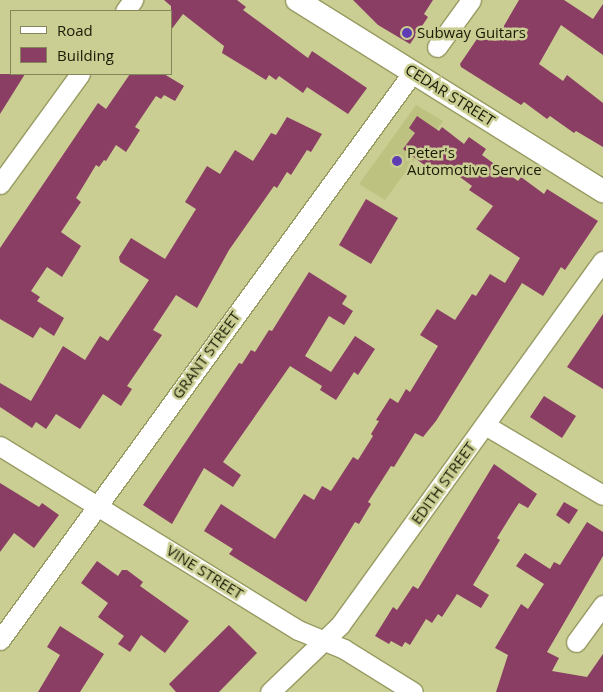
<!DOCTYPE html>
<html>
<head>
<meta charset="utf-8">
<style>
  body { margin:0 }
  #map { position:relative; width:603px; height:692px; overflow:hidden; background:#cace93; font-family:"Open Sans",sans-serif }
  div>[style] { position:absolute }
  .built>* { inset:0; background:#bec280 }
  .building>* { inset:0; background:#8a3e64 }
  .roads { filter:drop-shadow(1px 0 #989b62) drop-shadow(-1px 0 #989b62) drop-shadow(0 1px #989b62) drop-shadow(0 -1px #989b62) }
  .minor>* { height:19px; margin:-9.5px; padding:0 9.5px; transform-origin:9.5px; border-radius:9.5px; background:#fff }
  .tertiary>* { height:22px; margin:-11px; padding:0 11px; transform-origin:11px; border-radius:11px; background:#fff }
  .dots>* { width:14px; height:14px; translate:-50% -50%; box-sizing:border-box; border:2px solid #cace93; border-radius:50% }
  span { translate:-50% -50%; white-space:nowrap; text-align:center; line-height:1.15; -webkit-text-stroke:5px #cace93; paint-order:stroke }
  .poi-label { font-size:15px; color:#1a1b05 }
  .left { translate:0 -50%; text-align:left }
  .street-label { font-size:15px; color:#1a1b05 }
  .legend { position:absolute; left:10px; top:10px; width:162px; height:65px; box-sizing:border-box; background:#cace93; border:1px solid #84865a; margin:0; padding:6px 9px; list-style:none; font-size:15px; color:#1a1b05 }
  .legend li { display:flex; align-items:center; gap:10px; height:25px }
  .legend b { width:25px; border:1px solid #84865a }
</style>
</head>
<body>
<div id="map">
  <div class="built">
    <div style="clip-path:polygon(416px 105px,443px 121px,385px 200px,359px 184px)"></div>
  </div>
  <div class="building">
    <div style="clip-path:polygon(164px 0,237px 0,246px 7px,243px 10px,308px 58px,312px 51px,367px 88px,348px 114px,307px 87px,303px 93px,279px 76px,276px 80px,269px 75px,266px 80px,222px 53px,224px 46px,183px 14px,171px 30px,171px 6px)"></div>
    <div style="clip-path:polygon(353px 0,433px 0,424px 14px,428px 17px,410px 44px,378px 25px)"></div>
    <div style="clip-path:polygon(519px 0,564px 0,593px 19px,603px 4px,603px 55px,561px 25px,539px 64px,563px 81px,567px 75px,603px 103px,603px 147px,576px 131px,574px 133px,550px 116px,547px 119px,524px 102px,521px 105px,461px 67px,460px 64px,481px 33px,492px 39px,495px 34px,498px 36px)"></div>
    <div style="clip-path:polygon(0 74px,25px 74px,0 114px)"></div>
    <div style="clip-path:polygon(130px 74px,164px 74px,184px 86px,175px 101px,164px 95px,161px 99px,156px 96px,135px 127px,140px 130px,126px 152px,116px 145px,106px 161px,104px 160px,99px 167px,96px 165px,76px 198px,81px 202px,61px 232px,81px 246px,62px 277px,47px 267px,31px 291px,40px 297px,37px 301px,64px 318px,54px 336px,40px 327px,33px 338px,0 319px,0 248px,98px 103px,106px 109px)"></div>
    <div style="clip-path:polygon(417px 116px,439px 131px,442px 127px,464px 144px,469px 137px,486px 149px,482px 155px,518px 181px,521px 177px,544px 194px,547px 189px,598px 221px,565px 270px,561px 267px,543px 296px,522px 283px,436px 421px,423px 437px,415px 433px,394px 467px,391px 466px,368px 502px,371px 504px,359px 524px,355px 522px,306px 602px,229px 554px,233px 549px,204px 531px,221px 504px,275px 539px,304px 494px,314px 500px,322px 486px,331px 491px,353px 457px,358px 460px,373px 436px,371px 434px,379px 421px,376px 420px,390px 398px,398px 403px,406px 389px,410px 392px,438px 346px,420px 335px,437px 309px,455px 320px,472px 294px,476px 296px,490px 274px,505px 283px,520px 258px,476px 229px,493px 206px,469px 190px,472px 186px,444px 165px,439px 171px,433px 167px,431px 170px,403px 149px,415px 133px,409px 128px)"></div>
    <div style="clip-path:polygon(287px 117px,322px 134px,311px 152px,307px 150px,291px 175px,287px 172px,277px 188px,274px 186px,229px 250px,197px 308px,176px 295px,153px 330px,162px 335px,127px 386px,132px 389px,121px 406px,103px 394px,80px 429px,56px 414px,46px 429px,36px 422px,32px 428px,0 407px,0 383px,31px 401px,63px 346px,85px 360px,100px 336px,108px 341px,149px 280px,120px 262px,119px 257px,131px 238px,165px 259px,196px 209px,185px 202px,207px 166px,220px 174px,235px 150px,253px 161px,271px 133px,276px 135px)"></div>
    <div style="clip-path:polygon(366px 199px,398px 218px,371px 264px,339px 245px)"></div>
    <div style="clip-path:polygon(309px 272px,347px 296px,342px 304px,353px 311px,344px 325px,329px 316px,305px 356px,331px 372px,355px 336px,375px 349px,358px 375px,354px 372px,336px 400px,320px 390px,322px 386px,290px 366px,223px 462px,241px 475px,233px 487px,204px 468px,172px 524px,143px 505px,239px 363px,242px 364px,251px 350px,255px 352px,269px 330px,272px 331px)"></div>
    <div style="clip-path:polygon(603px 314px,603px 389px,567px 367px)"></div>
    <div style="clip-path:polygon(544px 396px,576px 416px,562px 438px,530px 417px)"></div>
    <div style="clip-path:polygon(494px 464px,537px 494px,528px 508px,519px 503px,515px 509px,497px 538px,500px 540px,473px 585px,489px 595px,481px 608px,457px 594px,442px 617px,438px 614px,432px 623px,426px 619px,410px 645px,405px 642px,402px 647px,391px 641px,389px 644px,375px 636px,393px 607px,397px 610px,413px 586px,418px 589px)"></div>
    <div style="clip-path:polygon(0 483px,39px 507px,42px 503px,59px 515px,34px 548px,14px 533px,0 552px)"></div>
    <div style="clip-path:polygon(564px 502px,578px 510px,569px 524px,556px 515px)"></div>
    <div style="clip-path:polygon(587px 522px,603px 532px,603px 556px,547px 652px,559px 658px,552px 671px,587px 677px,603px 654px,603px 692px,496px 692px,508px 655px,495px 648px,521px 604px,528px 609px,544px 584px,516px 566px,525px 553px,550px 569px,554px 562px,560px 565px)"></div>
    <div style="clip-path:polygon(97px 561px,118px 576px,122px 570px,127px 570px,143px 582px,140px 586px,189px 621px,165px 653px,141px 635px,130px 652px,118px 644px,124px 636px,98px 617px,108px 603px,81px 583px)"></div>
    <div style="clip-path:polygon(229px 625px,257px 653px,219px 692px,176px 692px,169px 684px)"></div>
    <div style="clip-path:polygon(60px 626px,104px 654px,80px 692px,38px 692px,60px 655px,47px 647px)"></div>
  </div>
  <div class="roads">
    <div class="minor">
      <div style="left:125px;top:11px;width:14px;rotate:-54deg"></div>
      <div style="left:437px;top:47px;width:58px;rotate:-54.1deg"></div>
      <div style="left:0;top:184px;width:136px;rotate:-54deg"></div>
      <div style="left:485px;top:425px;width:137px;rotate:30.7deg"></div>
      <div style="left:0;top:446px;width:350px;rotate:31.7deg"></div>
      <div style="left:298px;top:630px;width:50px;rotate:22.4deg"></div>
      <div style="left:344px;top:649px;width:81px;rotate:31.9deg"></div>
      <div style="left:0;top:640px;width:702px;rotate:-53.98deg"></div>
      <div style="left:576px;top:642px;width:46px;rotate:-53.9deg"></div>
      <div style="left:270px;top:692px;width:97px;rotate:-43.7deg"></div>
      <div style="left:340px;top:625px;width:449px;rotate:-54.2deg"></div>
    </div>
    <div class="tertiary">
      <div style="left:297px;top:0;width:361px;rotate:32deg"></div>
    </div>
  </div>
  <div class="dots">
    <div style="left:407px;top:33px;background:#603cb4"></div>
    <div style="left:397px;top:161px;background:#603cb4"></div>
  </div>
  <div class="poi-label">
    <span class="left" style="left:417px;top:33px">Subway Guitars</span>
    <span class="left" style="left:407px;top:161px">Peter's<br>Automotive Service</span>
  </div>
  <div class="street-label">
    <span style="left:450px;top:95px;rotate:32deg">CEDAR STREET</span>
    <span style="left:206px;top:355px;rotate:-54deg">GRANT STREET</span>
    <span style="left:443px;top:483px;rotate:-54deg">EDITH STREET</span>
    <span style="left:205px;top:572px;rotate:32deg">VINE STREET</span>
  </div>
  <ul class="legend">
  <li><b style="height:6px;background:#fff"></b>Road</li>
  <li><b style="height:14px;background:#8a3e64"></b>Building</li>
  </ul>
</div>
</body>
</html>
